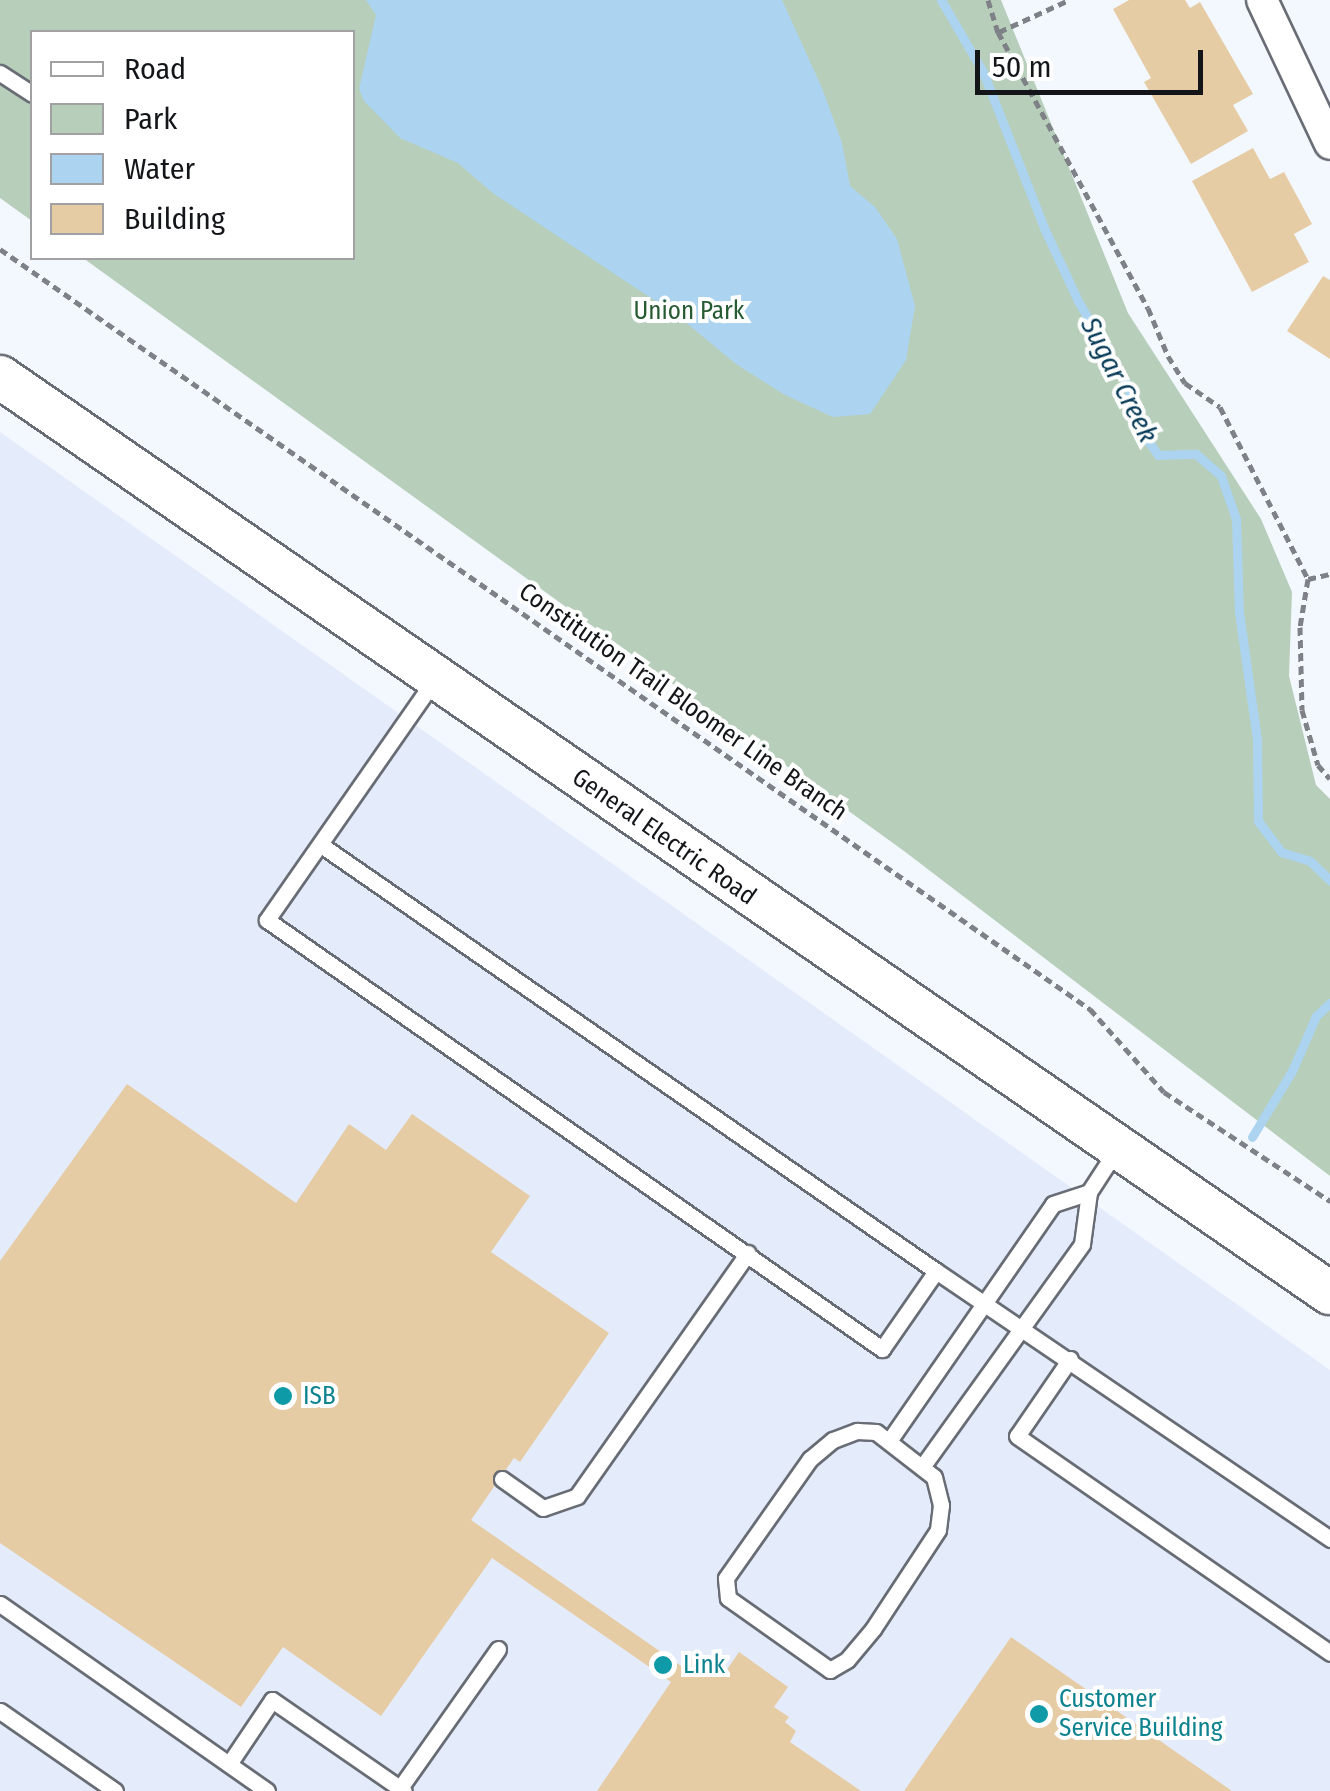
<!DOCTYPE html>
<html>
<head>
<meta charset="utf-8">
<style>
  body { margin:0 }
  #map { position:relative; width:1330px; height:1791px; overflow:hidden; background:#f3f7fe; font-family:"Fira Sans Condensed",sans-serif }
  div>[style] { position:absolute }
  .built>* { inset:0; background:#e4ecfc }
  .green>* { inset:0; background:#b7ceba }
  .water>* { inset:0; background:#acd4f1 }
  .stream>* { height:9px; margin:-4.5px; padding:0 4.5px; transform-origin:4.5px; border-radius:4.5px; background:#acd4f1 }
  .building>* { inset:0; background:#e6cca5 }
  .path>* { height:5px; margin-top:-2.5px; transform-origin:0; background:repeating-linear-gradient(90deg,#7e8186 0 8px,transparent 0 13px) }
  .roads { filter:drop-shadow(2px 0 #686c74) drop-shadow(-2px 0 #686c74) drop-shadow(0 2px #686c74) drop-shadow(0 -2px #686c74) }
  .service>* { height:15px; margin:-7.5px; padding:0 7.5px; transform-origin:7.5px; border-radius:7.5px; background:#fff }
  .minor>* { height:30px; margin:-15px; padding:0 15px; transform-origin:15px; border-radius:15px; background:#fff }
  .secondary>* { height:42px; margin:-21px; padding:0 21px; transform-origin:21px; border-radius:21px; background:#fff }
  .dots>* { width:28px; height:28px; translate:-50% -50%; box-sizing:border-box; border:5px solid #fff; border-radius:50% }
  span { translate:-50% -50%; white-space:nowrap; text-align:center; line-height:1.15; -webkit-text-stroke:8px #fff; paint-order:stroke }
  .park-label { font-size:25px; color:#275c33 }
  .street-label { font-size:25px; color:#131518 }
  .culture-label { font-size:25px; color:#0d838f }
  .left { translate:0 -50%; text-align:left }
  .water-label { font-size:28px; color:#053955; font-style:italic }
  .legend { position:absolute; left:30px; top:30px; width:325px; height:230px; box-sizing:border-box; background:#fff; border:2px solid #a1a1a3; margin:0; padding:12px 18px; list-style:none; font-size:30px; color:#131518 }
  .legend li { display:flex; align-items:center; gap:20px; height:50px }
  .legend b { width:50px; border:2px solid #a1a1a3 }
  .scale { position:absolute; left:975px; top:50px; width:228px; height:45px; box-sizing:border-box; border:5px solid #131518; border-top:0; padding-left:12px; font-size:30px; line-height:35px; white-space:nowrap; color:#131518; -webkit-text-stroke:8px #fff; paint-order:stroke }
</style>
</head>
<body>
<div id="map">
  <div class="built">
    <div style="clip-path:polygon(0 432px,1330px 1370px,1330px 1791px,0 1791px)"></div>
  </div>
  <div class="green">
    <div style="clip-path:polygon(0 0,1001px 0,1128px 313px,1261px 519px,1292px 592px,1289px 676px,1316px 785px,1330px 799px,1330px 1176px,904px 851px,83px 258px,352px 258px,352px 32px,32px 32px,32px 221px,0 198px)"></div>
  </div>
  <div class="water">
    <div style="clip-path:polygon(366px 0,782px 0,822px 88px,842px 143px,850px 186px,875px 207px,897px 239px,915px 306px,906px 360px,870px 414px,833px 417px,785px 395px,736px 364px,678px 316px,494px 194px,458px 163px,400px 138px,364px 101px,359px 89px,376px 15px)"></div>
  </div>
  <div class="stream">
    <div style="left:941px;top:0;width:83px;rotate:59.7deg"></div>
    <div style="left:983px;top:72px;width:168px;rotate:68.6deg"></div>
    <div style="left:1044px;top:228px;width:81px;rotate:65deg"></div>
    <div style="left:1078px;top:301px;width:101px;rotate:59.6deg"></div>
    <div style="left:1129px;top:388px;width:36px;rotate:80deg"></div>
    <div style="left:1135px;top:423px;width:39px;rotate:54deg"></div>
    <div style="left:1158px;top:455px;width:38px;rotate:-2deg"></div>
    <div style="left:1196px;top:454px;width:33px;rotate:41deg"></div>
    <div style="left:1221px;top:476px;width:46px;rotate:70.8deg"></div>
    <div style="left:1236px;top:519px;width:93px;rotate:88.2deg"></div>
    <div style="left:1239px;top:612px;width:129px;rotate:82deg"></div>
    <div style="left:1257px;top:740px;width:81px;rotate:89.3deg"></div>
    <div style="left:1258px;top:821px;width:39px;rotate:53deg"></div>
    <div style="left:1281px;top:852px;width:30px;rotate:17deg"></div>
    <div style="left:1310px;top:861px;width:28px;rotate:44deg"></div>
    <div style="left:1252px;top:1137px;width:77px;rotate:-58.8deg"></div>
    <div style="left:1292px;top:1071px;width:60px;rotate:-66.4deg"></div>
    <div style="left:1316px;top:1016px;width:19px;rotate:-43deg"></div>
  </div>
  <div class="building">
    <div style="clip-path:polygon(1129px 0,1185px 0,1190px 8px,1200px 2px,1253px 94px,1233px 105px,1248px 131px,1191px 164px,1144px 82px,1151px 78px,1113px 9px)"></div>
    <div style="clip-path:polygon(1253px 148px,1270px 179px,1284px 172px,1312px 224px,1294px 234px,1309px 262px,1252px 292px,1192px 181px)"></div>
    <div style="clip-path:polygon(1323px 276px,1330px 280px,1330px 359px,1287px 331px)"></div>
    <div style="clip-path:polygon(127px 1084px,296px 1203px,349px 1124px,386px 1150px,412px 1114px,530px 1196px,491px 1252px,609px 1333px,520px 1462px,514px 1458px,471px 1520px,684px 1668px,692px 1658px,706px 1668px,711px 1662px,726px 1671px,739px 1652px,788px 1687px,774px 1707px,789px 1717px,785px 1722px,796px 1731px,790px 1742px,861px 1791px,597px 1791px,671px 1682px,492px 1558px,381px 1716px,283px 1647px,241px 1707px,0 1543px,0 1261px)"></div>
    <div style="clip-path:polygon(1011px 1637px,1232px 1791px,904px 1791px)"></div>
  </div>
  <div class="path">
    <div style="left:988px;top:0;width:34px;rotate:73deg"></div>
    <div style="left:998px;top:32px;width:314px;rotate:61.5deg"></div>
    <div style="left:1148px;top:308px;width:52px;rotate:67.4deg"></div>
    <div style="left:1168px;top:356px;width:32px;rotate:58deg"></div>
    <div style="left:1185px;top:383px;width:42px;rotate:34.4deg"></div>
    <div style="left:1220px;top:407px;width:193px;rotate:62.9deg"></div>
    <div style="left:1308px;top:579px;width:23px;rotate:-13deg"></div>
    <div style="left:999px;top:32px;width:77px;rotate:-24.6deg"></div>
    <div style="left:0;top:249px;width:1329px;rotate:34.89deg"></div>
    <div style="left:1090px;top:1009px;width:111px;rotate:48.3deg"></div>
    <div style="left:1164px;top:1092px;width:199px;rotate:33.3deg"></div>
    <div style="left:1308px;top:579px;width:49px;rotate:99.5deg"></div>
    <div style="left:1300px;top:627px;width:83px;rotate:88.6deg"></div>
    <div style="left:1302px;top:710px;width:57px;rotate:73.8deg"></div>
    <div style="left:1318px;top:765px;width:18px;rotate:49deg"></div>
  </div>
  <div class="roads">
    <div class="service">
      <div style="left:0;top:73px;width:38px;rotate:33deg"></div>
      <div style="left:435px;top:679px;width:294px;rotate:124.9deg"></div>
      <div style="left:267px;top:920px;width:750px;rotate:34.9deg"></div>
      <div style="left:882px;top:1349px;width:95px;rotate:-55.3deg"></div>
      <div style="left:936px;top:1271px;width:477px;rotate:34.2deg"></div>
      <div style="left:321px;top:845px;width:748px;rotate:34.71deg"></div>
      <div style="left:1070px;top:1359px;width:93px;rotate:124.5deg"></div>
      <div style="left:1017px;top:1436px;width:381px;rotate:34.7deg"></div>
      <div style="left:857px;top:1431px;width:19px;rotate:3deg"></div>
      <div style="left:876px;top:1432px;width:73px;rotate:37.8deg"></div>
      <div style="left:934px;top:1477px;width:29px;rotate:76deg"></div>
      <div style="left:941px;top:1505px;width:25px;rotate:97deg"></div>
      <div style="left:938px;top:1530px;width:118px;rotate:123.3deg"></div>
      <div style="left:873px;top:1629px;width:40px;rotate:130deg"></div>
      <div style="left:847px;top:1660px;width:20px;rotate:150deg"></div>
      <div style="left:830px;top:1670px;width:125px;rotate:-144.8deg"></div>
      <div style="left:728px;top:1598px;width:20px;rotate:-96deg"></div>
      <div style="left:726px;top:1578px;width:146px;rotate:-54.8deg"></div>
      <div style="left:810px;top:1459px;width:30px;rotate:-40deg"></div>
      <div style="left:833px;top:1440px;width:26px;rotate:-21deg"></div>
      <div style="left:889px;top:1441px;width:288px;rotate:-55.3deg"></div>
      <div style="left:1053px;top:1204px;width:38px;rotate:-18deg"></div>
      <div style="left:922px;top:1467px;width:274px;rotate:-54.3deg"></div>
      <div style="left:1082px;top:1244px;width:52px;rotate:-82.3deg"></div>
      <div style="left:1089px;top:1192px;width:51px;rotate:-56.9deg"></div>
      <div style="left:502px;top:1479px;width:50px;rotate:35.3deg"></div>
      <div style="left:543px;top:1508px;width:36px;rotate:-19deg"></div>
      <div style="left:577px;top:1496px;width:297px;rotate:-54.9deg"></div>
      <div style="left:0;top:1604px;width:326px;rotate:35deg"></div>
      <div style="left:0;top:1711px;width:140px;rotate:34.8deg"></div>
      <div style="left:229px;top:1764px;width:77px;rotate:-56.1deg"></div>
      <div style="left:272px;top:1700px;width:160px;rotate:34.6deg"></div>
      <div style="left:400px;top:1788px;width:170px;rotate:-54.8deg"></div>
    </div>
    <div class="minor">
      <div style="left:1262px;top:0;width:159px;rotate:64.7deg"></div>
    </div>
    <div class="secondary">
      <div style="left:0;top:377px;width:1615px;rotate:34.56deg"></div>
    </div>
  </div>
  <div class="dots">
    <div style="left:283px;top:1396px;background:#0f9aa8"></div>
    <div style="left:663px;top:1665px;background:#0f9aa8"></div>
    <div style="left:1039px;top:1714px;background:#0f9aa8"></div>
  </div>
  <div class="park-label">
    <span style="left:689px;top:311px">Union Park</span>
  </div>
  <div class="street-label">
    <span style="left:683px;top:702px;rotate:35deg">Constitution Trail Bloomer Line Branch</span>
    <span style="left:664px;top:837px;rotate:35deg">General Electric Road</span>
  </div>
  <div class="culture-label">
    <span class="left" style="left:303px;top:1396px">ISB</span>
    <span class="left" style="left:683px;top:1665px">Link</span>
    <span class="left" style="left:1059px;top:1714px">Customer<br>Service Building</span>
  </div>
  <div class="water-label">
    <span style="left:1119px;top:380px;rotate:63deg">Sugar Creek</span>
  </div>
  <ul class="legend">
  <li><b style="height:12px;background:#fff"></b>Road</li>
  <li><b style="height:28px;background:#b7ceba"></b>Park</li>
  <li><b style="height:28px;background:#acd4f1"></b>Water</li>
  <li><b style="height:28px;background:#e6cca5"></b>Building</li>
  </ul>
  <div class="scale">50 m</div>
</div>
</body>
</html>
